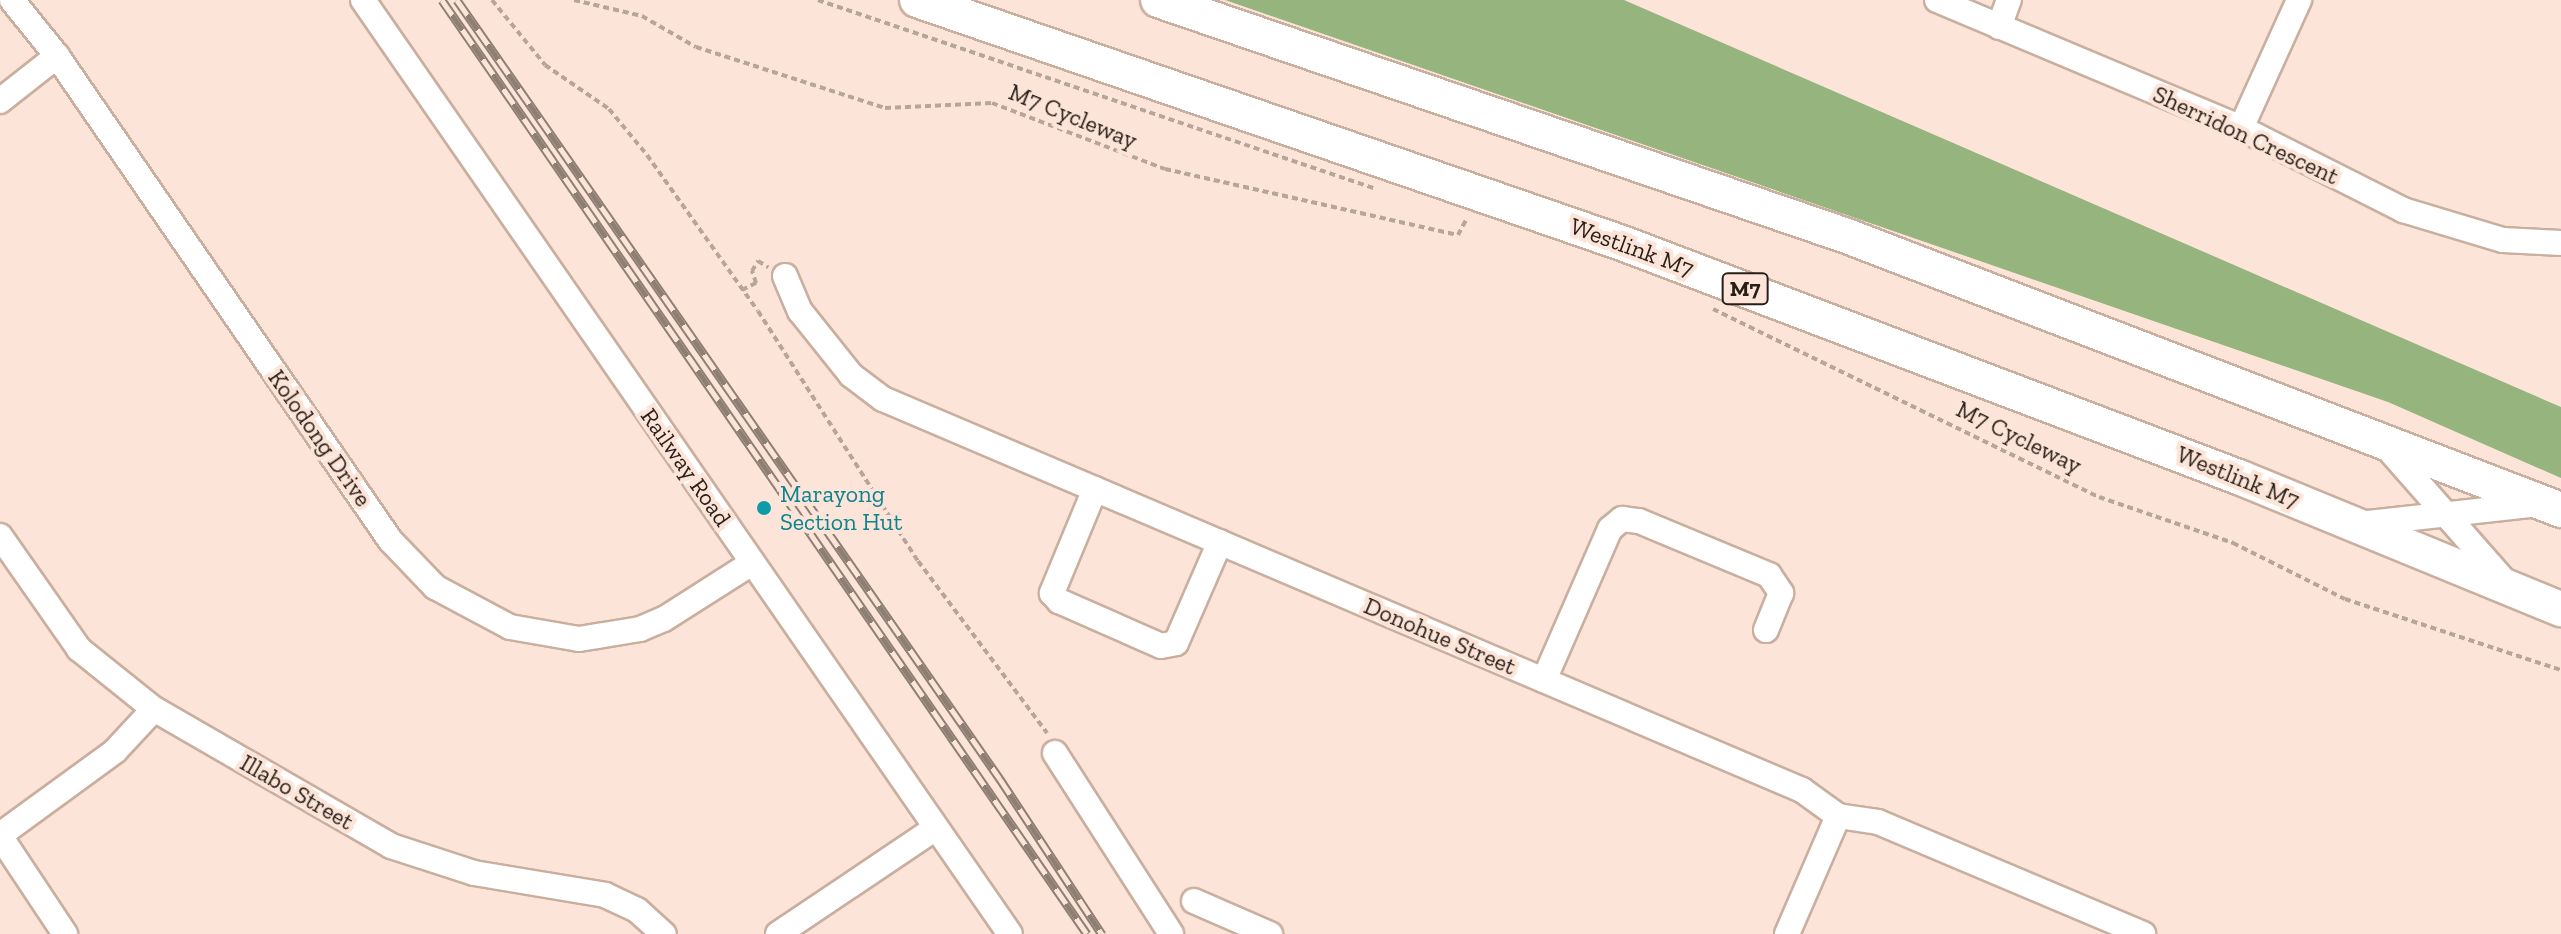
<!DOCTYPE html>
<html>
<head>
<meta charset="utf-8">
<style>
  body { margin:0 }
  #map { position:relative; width:2561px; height:934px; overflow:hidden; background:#fce5d8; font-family:"Zilla Slab",serif }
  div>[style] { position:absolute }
  .forest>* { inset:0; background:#96b47d }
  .path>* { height:4px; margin-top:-2px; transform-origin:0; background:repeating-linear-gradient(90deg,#b8a59a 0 6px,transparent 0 10px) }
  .roads { filter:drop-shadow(2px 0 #c9af9f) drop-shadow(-2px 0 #c9af9f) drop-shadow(0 2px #c9af9f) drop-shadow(0 -2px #c9af9f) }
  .minor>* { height:24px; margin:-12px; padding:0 12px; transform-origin:12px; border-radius:12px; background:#fff }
  .highway>* { height:34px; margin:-17px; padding:0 17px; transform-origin:17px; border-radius:17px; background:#fff }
  .rail>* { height:9px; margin-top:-4.5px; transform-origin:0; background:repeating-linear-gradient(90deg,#fce5d8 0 18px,#8e7e74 0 36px); box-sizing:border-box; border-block:2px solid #8e7e74 }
  .dots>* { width:22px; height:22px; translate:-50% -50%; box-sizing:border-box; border:4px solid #fce5d8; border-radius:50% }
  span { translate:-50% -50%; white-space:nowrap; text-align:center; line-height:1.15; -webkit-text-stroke:8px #fce5d8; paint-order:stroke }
  .shield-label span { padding:2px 6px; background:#fce5d8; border:2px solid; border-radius:6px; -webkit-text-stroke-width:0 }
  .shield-label { font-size:22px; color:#281e18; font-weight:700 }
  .street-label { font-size:24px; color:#281e18 }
  .culture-label { font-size:24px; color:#0d838f }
  .left { translate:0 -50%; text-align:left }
</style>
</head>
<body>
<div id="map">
  <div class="forest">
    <div style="clip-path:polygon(1225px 0,1624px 0,2561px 407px,2561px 478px,2388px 402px)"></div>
  </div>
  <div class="path">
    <div style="left:492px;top:0;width:84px;rotate:50.8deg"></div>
    <div style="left:545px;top:65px;width:78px;rotate:34.5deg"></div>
    <div style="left:609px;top:109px;width:60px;rotate:50.4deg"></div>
    <div style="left:647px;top:155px;width:191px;rotate:54.6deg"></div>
    <div style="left:758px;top:311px;width:297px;rotate:57.4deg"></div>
    <div style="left:918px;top:561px;width:215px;rotate:53.1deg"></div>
    <div style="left:574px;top:0;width:70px;rotate:13.2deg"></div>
    <div style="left:642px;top:16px;width:62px;rotate:29.9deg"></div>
    <div style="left:696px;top:47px;width:199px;rotate:17.9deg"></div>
    <div style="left:885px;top:108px;width:107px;rotate:-2.7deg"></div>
    <div style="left:992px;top:103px;width:185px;rotate:20.9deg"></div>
    <div style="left:1165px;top:169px;width:300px;rotate:12.7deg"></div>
    <div style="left:1458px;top:235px;width:17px;rotate:-62deg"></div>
    <div style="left:818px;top:0;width:589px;rotate:18.71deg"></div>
    <div style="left:742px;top:290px;width:16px;rotate:-27deg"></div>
    <div style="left:756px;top:283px;width:13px;rotate:-108deg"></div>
    <div style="left:752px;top:271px;width:12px;rotate:-59deg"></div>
    <div style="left:758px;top:261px;width:12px;rotate:31deg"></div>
    <div style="left:1713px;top:309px;width:429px;rotate:26deg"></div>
    <div style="left:2099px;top:497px;width:142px;rotate:18.9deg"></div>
    <div style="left:2233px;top:543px;width:125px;rotate:26.6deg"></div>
    <div style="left:2345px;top:599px;width:227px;rotate:18.2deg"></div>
  </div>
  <div class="roads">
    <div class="minor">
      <div style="left:12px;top:0;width:72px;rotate:51.2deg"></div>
      <div style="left:57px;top:56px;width:587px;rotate:55.47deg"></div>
      <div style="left:390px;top:540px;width:65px;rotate:46.2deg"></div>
      <div style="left:435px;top:587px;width:85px;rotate:28.1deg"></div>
      <div style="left:510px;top:627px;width:70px;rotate:9.9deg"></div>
      <div style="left:579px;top:639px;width:62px;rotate:-9.3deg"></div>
      <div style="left:640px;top:629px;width:26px;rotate:-23deg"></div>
      <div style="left:664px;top:619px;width:104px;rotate:-32.5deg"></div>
      <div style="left:363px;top:0;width:1136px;rotate:55.29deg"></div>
      <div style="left:1937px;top:0;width:330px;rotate:22.8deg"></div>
      <div style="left:2241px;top:128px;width:182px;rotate:26.8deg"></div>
      <div style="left:2403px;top:210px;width:104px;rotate:16.7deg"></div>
      <div style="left:2503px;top:240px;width:58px;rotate:3deg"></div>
      <div style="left:1999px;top:27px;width:29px;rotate:-70deg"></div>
      <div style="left:0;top:101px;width:73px;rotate:-38.3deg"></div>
      <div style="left:2241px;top:128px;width:141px;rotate:-65.6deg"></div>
      <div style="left:785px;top:276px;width:38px;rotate:67deg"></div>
      <div style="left:800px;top:311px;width:82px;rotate:51.4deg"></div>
      <div style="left:851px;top:375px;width:40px;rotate:37deg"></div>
      <div style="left:883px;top:399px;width:999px;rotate:23.05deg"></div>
      <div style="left:1802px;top:790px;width:44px;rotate:35.8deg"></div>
      <div style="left:1838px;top:816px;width:40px;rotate:8.5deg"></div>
      <div style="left:1878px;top:822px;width:288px;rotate:22.9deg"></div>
      <div style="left:2384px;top:444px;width:186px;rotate:48.7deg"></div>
      <div style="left:1095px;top:489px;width:113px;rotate:112.5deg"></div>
      <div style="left:1052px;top:593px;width:11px;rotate:49deg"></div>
      <div style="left:1059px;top:601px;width:111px;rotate:23.8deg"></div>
      <div style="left:1161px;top:646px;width:15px;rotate:-11deg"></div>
      <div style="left:1176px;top:643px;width:110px;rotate:-66.5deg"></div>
      <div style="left:2359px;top:524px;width:183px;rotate:-6.3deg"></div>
      <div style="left:0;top:536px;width:138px;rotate:55deg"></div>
      <div style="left:79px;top:649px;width:96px;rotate:38.7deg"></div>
      <div style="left:154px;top:709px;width:274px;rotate:30deg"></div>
      <div style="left:391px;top:846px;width:87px;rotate:18deg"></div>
      <div style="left:474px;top:873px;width:133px;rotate:9.5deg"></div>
      <div style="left:605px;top:895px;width:35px;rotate:25deg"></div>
      <div style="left:637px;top:910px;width:36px;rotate:42deg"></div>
      <div style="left:1544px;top:680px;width:165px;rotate:-66.4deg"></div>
      <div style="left:1610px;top:529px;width:16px;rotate:-40deg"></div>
      <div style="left:1622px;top:519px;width:17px;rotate:7deg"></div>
      <div style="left:1639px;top:521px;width:141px;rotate:22.6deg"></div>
      <div style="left:1769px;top:575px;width:22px;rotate:56deg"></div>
      <div style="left:1781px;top:593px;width:40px;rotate:112deg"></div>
      <div style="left:1055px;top:753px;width:215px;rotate:57.3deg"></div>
      <div style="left:0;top:835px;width:142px;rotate:-36.1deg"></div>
      <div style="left:115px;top:751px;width:57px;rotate:-47.1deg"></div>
      <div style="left:0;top:836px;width:118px;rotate:56.4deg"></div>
      <div style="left:1194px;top:901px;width:83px;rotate:23.5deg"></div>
      <div style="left:778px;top:934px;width:190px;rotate:-33.9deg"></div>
      <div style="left:1787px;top:934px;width:129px;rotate:-66.6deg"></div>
    </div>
    <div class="highway">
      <div style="left:917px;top:0;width:746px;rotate:19.02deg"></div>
      <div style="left:1622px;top:243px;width:662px;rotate:20.79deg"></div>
      <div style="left:2241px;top:478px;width:346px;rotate:22.3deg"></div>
      <div style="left:1158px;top:0;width:728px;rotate:18.91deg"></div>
      <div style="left:1847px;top:236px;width:765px;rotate:20.99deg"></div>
    </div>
  </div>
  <div class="rail">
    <div style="left:442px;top:0;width:1135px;rotate:55.37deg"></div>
    <div style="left:457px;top:0;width:950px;rotate:55.12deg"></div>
    <div style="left:1000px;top:779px;width:186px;rotate:56.7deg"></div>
  </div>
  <div class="dots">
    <div style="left:764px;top:508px;background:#0f9aa8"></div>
  </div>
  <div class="shield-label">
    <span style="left:1745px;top:289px">M7</span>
  </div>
  <div class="street-label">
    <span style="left:1073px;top:116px;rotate:22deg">M7 Cycleway</span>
    <span style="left:2246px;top:135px;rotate:25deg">Sherridon Crescent</span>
    <span style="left:1632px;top:247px;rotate:20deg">Westlink M7</span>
    <span style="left:2019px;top:437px;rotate:26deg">M7 Cycleway</span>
    <span style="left:320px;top:438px;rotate:55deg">Kolodong Drive</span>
    <span style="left:686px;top:467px;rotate:55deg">Railway Road</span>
    <span style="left:2238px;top:477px;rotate:22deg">Westlink M7</span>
    <span style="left:1440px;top:636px;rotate:23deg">Donohue Street</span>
    <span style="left:297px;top:792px;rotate:30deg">Illabo Street</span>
  </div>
  <div class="culture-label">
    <span class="left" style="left:780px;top:508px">Marayong<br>Section Hut</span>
  </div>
</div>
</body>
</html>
